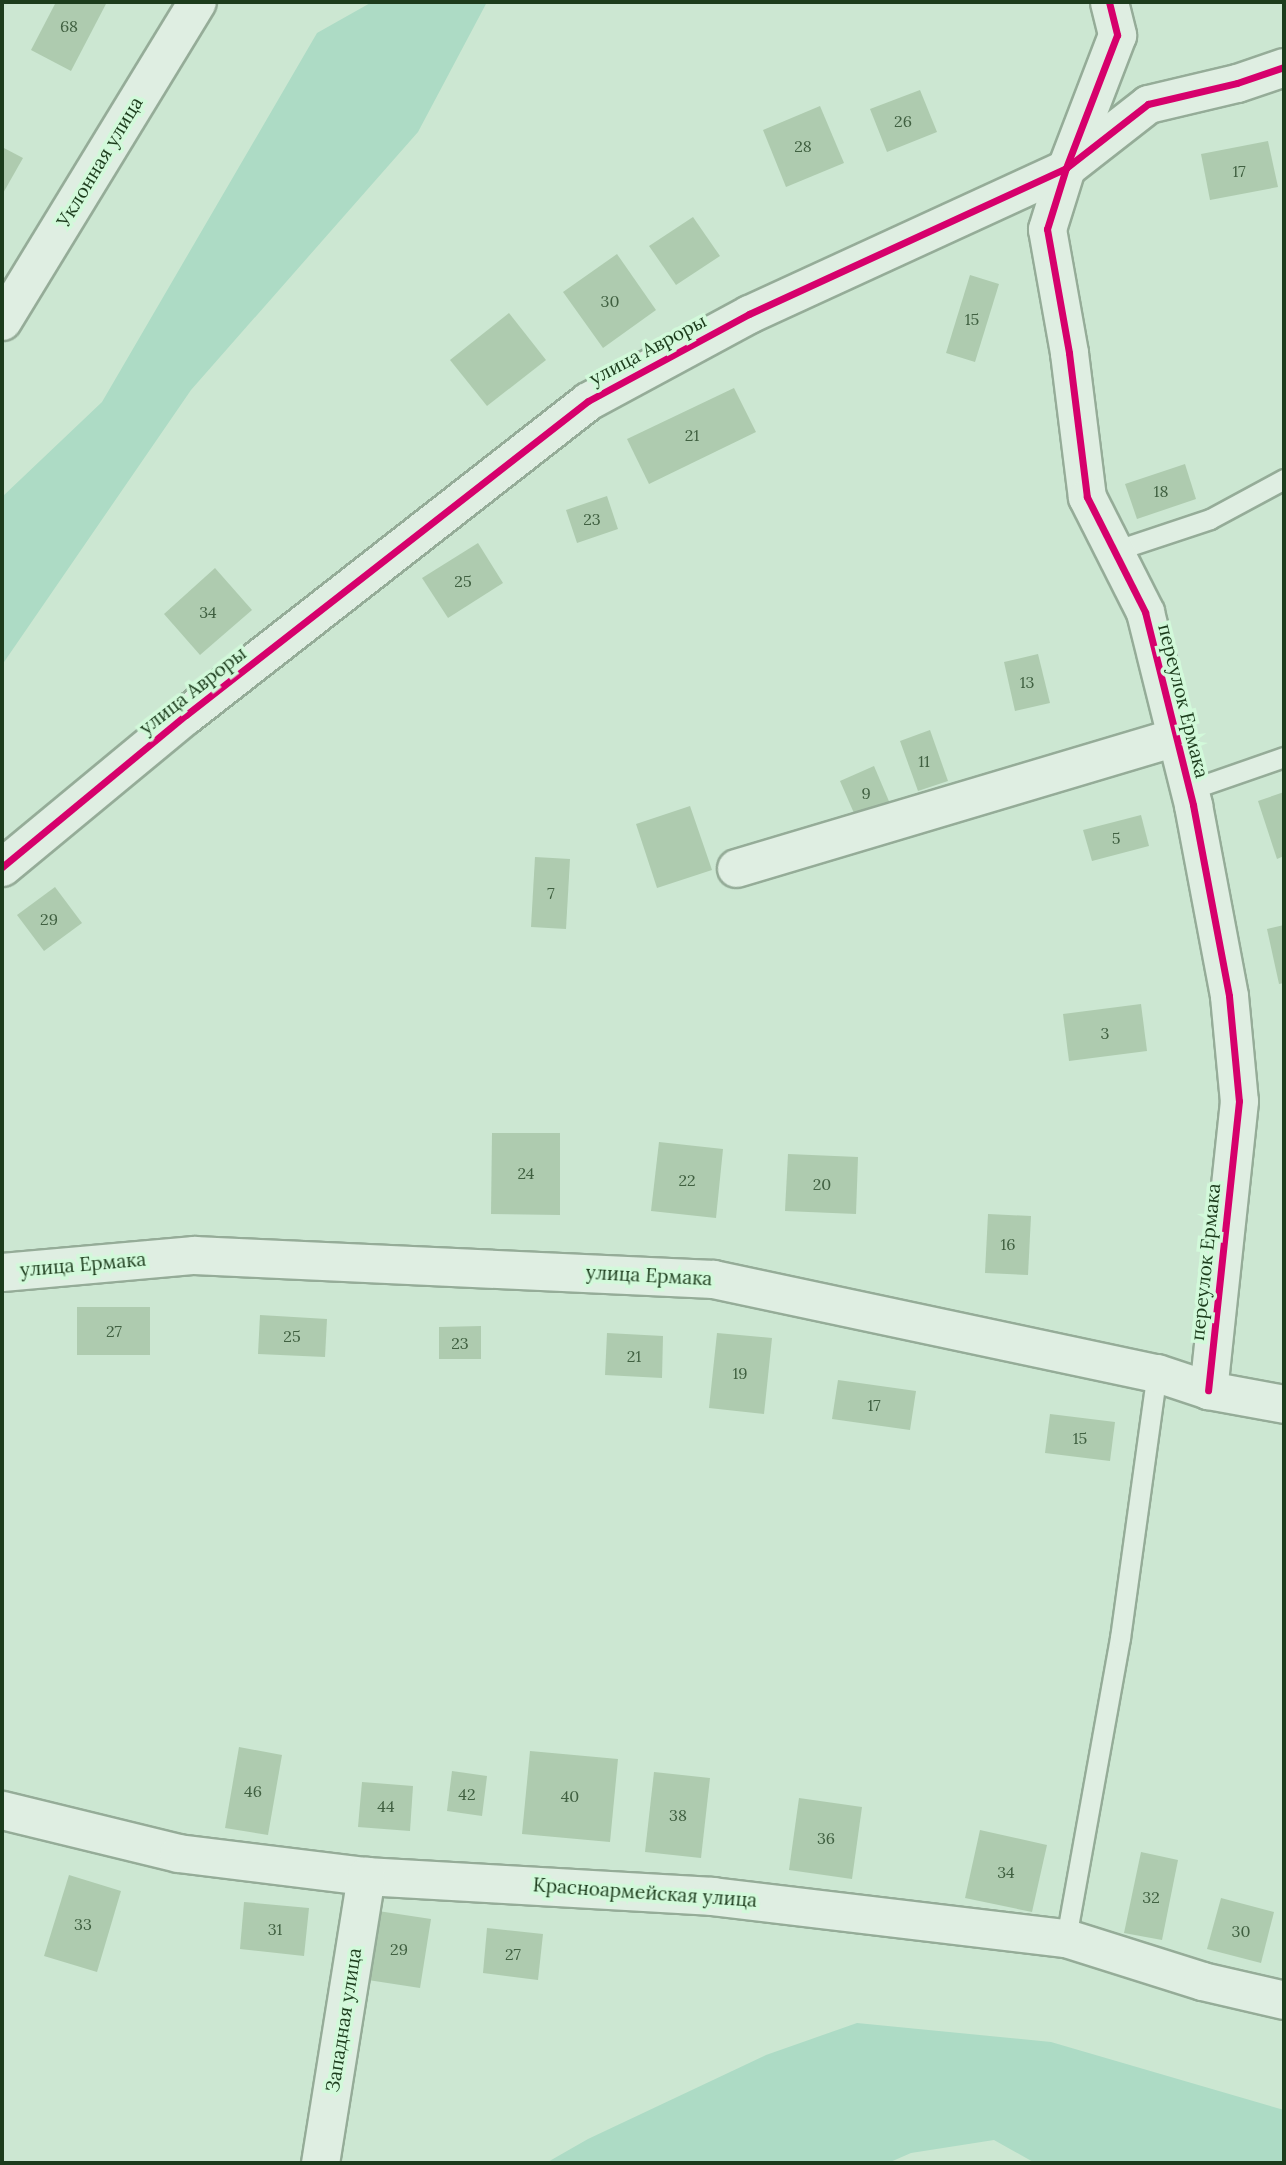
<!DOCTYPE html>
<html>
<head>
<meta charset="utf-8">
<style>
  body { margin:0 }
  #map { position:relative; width:1286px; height:2165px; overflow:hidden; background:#cce7d2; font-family:Lora,serif }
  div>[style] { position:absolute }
  .green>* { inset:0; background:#addbc5 }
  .building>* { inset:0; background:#aecbaf }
  .roads { filter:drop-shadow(2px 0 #95ac98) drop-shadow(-2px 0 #95ac98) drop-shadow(0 2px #95ac98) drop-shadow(0 -2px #95ac98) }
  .lane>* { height:19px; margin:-9.5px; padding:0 9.5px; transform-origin:9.5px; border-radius:9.5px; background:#dfeee2 }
  .street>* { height:37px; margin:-18.5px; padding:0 18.5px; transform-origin:18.5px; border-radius:18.5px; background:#dfeee2 }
  .cycleway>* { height:7px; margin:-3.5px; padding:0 3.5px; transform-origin:3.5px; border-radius:3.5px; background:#d6006c }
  span { translate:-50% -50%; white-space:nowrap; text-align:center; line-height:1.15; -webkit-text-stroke:7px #d2f9da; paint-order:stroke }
  .number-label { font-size:16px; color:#406041 }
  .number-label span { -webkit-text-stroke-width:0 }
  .street-label { font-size:19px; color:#1c3c1c }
  .frame { position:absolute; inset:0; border:4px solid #1c3c1c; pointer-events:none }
</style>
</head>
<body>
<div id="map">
  <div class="green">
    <div style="clip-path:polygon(372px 2px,487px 2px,418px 132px,191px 390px,2px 665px,2px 497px,102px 402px,317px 33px)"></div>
    <div style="clip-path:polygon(857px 2023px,1051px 2042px,1284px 2110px,1284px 2163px,1035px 2163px,994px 2140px,911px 2153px,888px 2163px,546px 2163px,588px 2139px,766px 2055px)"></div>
  </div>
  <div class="building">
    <div style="clip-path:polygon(56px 2px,107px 2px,71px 71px,31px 50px)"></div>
    <div style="clip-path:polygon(920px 90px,937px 132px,887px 152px,870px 109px)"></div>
    <div style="clip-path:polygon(820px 106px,844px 163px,786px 187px,763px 130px)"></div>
    <div style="clip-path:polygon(1268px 141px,1278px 187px,1210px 200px,1201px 154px)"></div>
    <div style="clip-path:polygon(2px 147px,23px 158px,2px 195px)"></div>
    <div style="clip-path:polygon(693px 217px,720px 256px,676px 285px,649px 246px)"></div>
    <div style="clip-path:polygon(617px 254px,656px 310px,603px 348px,563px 292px)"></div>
    <div style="clip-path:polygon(970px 275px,999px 284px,975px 362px,946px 353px)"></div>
    <div style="clip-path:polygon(509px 313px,546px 360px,487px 406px,450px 360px)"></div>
    <div style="clip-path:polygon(734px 388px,756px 432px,649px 484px,627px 439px)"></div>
    <div style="clip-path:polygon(1185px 464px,1196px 499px,1137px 519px,1125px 484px)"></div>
    <div style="clip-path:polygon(607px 496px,618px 529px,577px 543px,566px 510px)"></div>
    <div style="clip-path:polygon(478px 543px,503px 583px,448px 618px,422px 578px)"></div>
    <div style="clip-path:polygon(215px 568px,252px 610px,200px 655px,164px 614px)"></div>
    <div style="clip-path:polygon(1038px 654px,1050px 703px,1015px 711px,1004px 662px)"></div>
    <div style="clip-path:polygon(930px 730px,948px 781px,918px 791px,900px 741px)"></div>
    <div style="clip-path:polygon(874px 766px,891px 806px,857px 820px,840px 781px)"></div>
    <div style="clip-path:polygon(1284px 792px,1284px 856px,1277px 859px,1258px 801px)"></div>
    <div style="clip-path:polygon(690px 806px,712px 870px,657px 888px,636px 824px)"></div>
    <div style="clip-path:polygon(1141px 815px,1149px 846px,1092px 861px,1083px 830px)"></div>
    <div style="clip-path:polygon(535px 857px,570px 859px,566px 929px,531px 927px)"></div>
    <div style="clip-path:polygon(55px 887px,82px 923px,44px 951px,17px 915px)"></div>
    <div style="clip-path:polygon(1284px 925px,1284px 983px,1279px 984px,1267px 929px)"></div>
    <div style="clip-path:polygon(1141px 1004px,1147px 1051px,1069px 1061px,1063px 1014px)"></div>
    <div style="clip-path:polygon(492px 1133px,560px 1133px,560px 1215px,491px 1214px)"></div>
    <div style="clip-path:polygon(659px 1142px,723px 1149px,716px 1218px,651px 1211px)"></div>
    <div style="clip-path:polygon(788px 1154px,858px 1157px,856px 1214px,785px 1211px)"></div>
    <div style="clip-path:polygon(988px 1214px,1031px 1216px,1028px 1275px,985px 1273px)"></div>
    <div style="clip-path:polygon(77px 1307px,150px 1307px,150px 1355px,77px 1355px)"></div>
    <div style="clip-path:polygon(260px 1315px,327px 1319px,325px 1357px,258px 1354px)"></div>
    <div style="clip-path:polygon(481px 1326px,481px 1359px,439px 1359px,439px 1327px)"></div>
    <div style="clip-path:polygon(607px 1333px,663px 1336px,662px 1378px,605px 1375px)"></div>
    <div style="clip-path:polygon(717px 1333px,772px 1338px,764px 1414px,709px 1408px)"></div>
    <div style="clip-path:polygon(838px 1380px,916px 1391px,910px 1430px,832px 1419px)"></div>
    <div style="clip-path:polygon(1050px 1414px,1115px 1422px,1110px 1461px,1045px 1453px)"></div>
    <div style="clip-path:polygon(239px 1747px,282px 1755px,268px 1835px,225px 1828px)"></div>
    <div style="clip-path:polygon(530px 1751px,618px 1759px,610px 1842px,522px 1834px)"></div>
    <div style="clip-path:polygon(452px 1771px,487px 1776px,482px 1816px,447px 1811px)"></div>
    <div style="clip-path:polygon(654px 1772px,710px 1778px,701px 1858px,645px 1852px)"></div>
    <div style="clip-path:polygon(362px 1782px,413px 1786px,410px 1831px,358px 1827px)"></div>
    <div style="clip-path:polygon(799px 1798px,862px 1807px,852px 1879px,789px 1870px)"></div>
    <div style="clip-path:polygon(980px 1830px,1047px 1845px,1032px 1912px,965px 1898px)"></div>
    <div style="clip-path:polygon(1141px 1852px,1178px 1860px,1162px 1940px,1124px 1933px)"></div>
    <div style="clip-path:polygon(69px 1875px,121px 1891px,97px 1972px,44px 1956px)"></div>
    <div style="clip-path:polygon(1221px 1898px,1274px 1912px,1261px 1963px,1207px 1949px)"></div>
    <div style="clip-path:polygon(244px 1902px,309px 1908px,304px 1956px,240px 1949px)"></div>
    <div style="clip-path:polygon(378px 1911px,431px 1919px,420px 1988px,368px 1980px)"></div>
    <div style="clip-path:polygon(487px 1928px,543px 1934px,538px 1980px,483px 1973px)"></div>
  </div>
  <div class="roads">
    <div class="lane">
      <div style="left:1114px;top:551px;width:101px;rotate:-18.4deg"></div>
      <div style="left:1210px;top:519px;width:84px;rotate:-28.4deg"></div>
      <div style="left:1189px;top:790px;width:101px;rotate:-19.2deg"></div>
      <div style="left:1066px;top:1938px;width:305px;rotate:-79.8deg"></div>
      <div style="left:1120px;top:1638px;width:268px;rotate:-82.1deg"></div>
    </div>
    <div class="street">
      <div style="left:1109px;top:2px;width:34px;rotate:76deg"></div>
      <div style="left:1117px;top:35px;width:142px;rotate:111deg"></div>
      <div style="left:1066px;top:168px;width:64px;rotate:107.3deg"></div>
      <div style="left:1047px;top:229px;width:126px;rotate:79.9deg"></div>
      <div style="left:1069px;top:353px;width:145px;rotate:82.9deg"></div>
      <div style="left:1087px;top:497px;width:129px;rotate:63.2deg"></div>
      <div style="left:1145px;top:612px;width:199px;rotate:76deg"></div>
      <div style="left:1193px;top:805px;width:194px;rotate:79.3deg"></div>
      <div style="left:1229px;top:996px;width:105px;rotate:84.6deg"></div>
      <div style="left:1239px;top:1101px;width:291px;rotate:96.1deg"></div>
      <div style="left:2px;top:321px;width:374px;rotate:-58.6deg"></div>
      <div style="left:2px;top:867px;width:239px;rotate:-39.6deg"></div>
      <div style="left:186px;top:715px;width:510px;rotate:-37.99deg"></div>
      <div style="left:588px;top:401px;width:183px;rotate:-28.4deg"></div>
      <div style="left:749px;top:314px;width:349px;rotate:-24.7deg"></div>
      <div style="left:1066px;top:168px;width:104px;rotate:-38deg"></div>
      <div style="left:1148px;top:104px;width:91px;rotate:-13.3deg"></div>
      <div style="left:1237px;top:83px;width:50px;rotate:-18.8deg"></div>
      <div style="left:736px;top:868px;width:459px;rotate:-16.6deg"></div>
      <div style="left:2px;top:1272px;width:193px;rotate:-5.1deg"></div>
      <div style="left:194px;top:1255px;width:520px;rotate:2.65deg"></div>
      <div style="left:713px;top:1279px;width:454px;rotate:12deg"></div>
      <div style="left:1157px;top:1373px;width:54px;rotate:18.4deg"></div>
      <div style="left:1208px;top:1390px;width:77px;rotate:10.4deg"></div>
      <div style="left:2px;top:1810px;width:181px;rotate:13.7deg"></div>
      <div style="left:178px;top:1853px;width:189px;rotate:7deg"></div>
      <div style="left:366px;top:1876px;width:347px;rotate:3.3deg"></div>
      <div style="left:712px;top:1896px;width:356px;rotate:6.8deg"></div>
      <div style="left:1066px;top:1938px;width:143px;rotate:17.5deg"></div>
      <div style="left:1202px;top:1981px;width:84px;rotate:13deg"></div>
      <div style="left:320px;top:2163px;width:291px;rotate:-80.9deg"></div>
    </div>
  </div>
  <div class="cycleway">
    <div style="left:1109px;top:2px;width:34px;rotate:76deg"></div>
    <div style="left:1117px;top:35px;width:142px;rotate:111deg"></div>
    <div style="left:1066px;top:168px;width:64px;rotate:107.3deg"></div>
    <div style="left:1047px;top:229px;width:126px;rotate:79.9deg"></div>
    <div style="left:1069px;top:353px;width:145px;rotate:82.9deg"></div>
    <div style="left:1087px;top:497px;width:129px;rotate:63.2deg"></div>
    <div style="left:1145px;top:612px;width:199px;rotate:76deg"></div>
    <div style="left:1193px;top:805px;width:194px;rotate:79.3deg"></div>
    <div style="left:1229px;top:996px;width:105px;rotate:84.6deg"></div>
    <div style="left:1239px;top:1101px;width:291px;rotate:96.1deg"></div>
    <div style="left:2px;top:867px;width:239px;rotate:-39.6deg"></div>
    <div style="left:186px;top:715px;width:510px;rotate:-37.99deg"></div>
    <div style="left:588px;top:401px;width:183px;rotate:-28.4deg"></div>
    <div style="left:749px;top:314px;width:349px;rotate:-24.7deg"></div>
    <div style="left:1066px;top:168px;width:104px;rotate:-38deg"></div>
    <div style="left:1148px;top:104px;width:91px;rotate:-13.3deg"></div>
    <div style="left:1237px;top:83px;width:50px;rotate:-18.8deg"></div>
  </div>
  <div class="number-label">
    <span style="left:69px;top:26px">68</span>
    <span style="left:903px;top:121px">26</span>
    <span style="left:803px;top:146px">28</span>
    <span style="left:1239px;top:171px">17</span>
    <span style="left:610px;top:301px">30</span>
    <span style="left:972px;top:319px">15</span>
    <span style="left:692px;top:435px">21</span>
    <span style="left:1161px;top:491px">18</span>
    <span style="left:592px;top:519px">23</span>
    <span style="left:463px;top:581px">25</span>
    <span style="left:208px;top:612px">34</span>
    <span style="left:1027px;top:682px">13</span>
    <span style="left:924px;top:761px">11</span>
    <span style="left:866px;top:793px">9</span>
    <span style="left:1116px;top:838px">5</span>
    <span style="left:551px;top:893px">7</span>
    <span style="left:49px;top:919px">29</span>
    <span style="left:1105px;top:1033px">3</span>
    <span style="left:526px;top:1173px">24</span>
    <span style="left:687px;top:1180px">22</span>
    <span style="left:822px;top:1184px">20</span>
    <span style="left:1008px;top:1244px">16</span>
    <span style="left:114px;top:1331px">27</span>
    <span style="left:292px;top:1336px">25</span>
    <span style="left:460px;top:1343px">23</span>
    <span style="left:634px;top:1356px">21</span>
    <span style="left:740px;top:1373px">19</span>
    <span style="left:874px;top:1405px">17</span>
    <span style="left:1080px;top:1438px">15</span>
    <span style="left:253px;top:1791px">46</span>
    <span style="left:467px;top:1794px">42</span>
    <span style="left:570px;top:1796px">40</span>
    <span style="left:386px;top:1806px">44</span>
    <span style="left:678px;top:1815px">38</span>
    <span style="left:826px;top:1838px">36</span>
    <span style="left:1006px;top:1872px">34</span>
    <span style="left:1151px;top:1897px">32</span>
    <span style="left:83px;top:1924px">33</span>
    <span style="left:275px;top:1929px">31</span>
    <span style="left:1241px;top:1931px">30</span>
    <span style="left:399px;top:1949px">29</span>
    <span style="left:513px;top:1954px">27</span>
  </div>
  <div class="street-label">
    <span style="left:100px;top:162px;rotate:-59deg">Уклонная улица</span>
    <span style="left:648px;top:350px;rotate:-28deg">улица Авроры</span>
    <span style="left:193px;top:691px;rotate:-38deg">улица Авроры</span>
    <span style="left:1183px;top:701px;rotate:76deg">переулок Ермака</span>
    <span style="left:1206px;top:1262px;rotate:-84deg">переулок Ермака</span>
    <span style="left:83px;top:1265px;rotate:-5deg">улица Ермака</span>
    <span style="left:649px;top:1276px;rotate:3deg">улица Ермака</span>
    <span style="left:645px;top:1893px;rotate:4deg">Красноармейская улица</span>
    <span style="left:344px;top:2020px;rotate:-81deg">Западная улица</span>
  </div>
  <div class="frame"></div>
</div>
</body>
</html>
